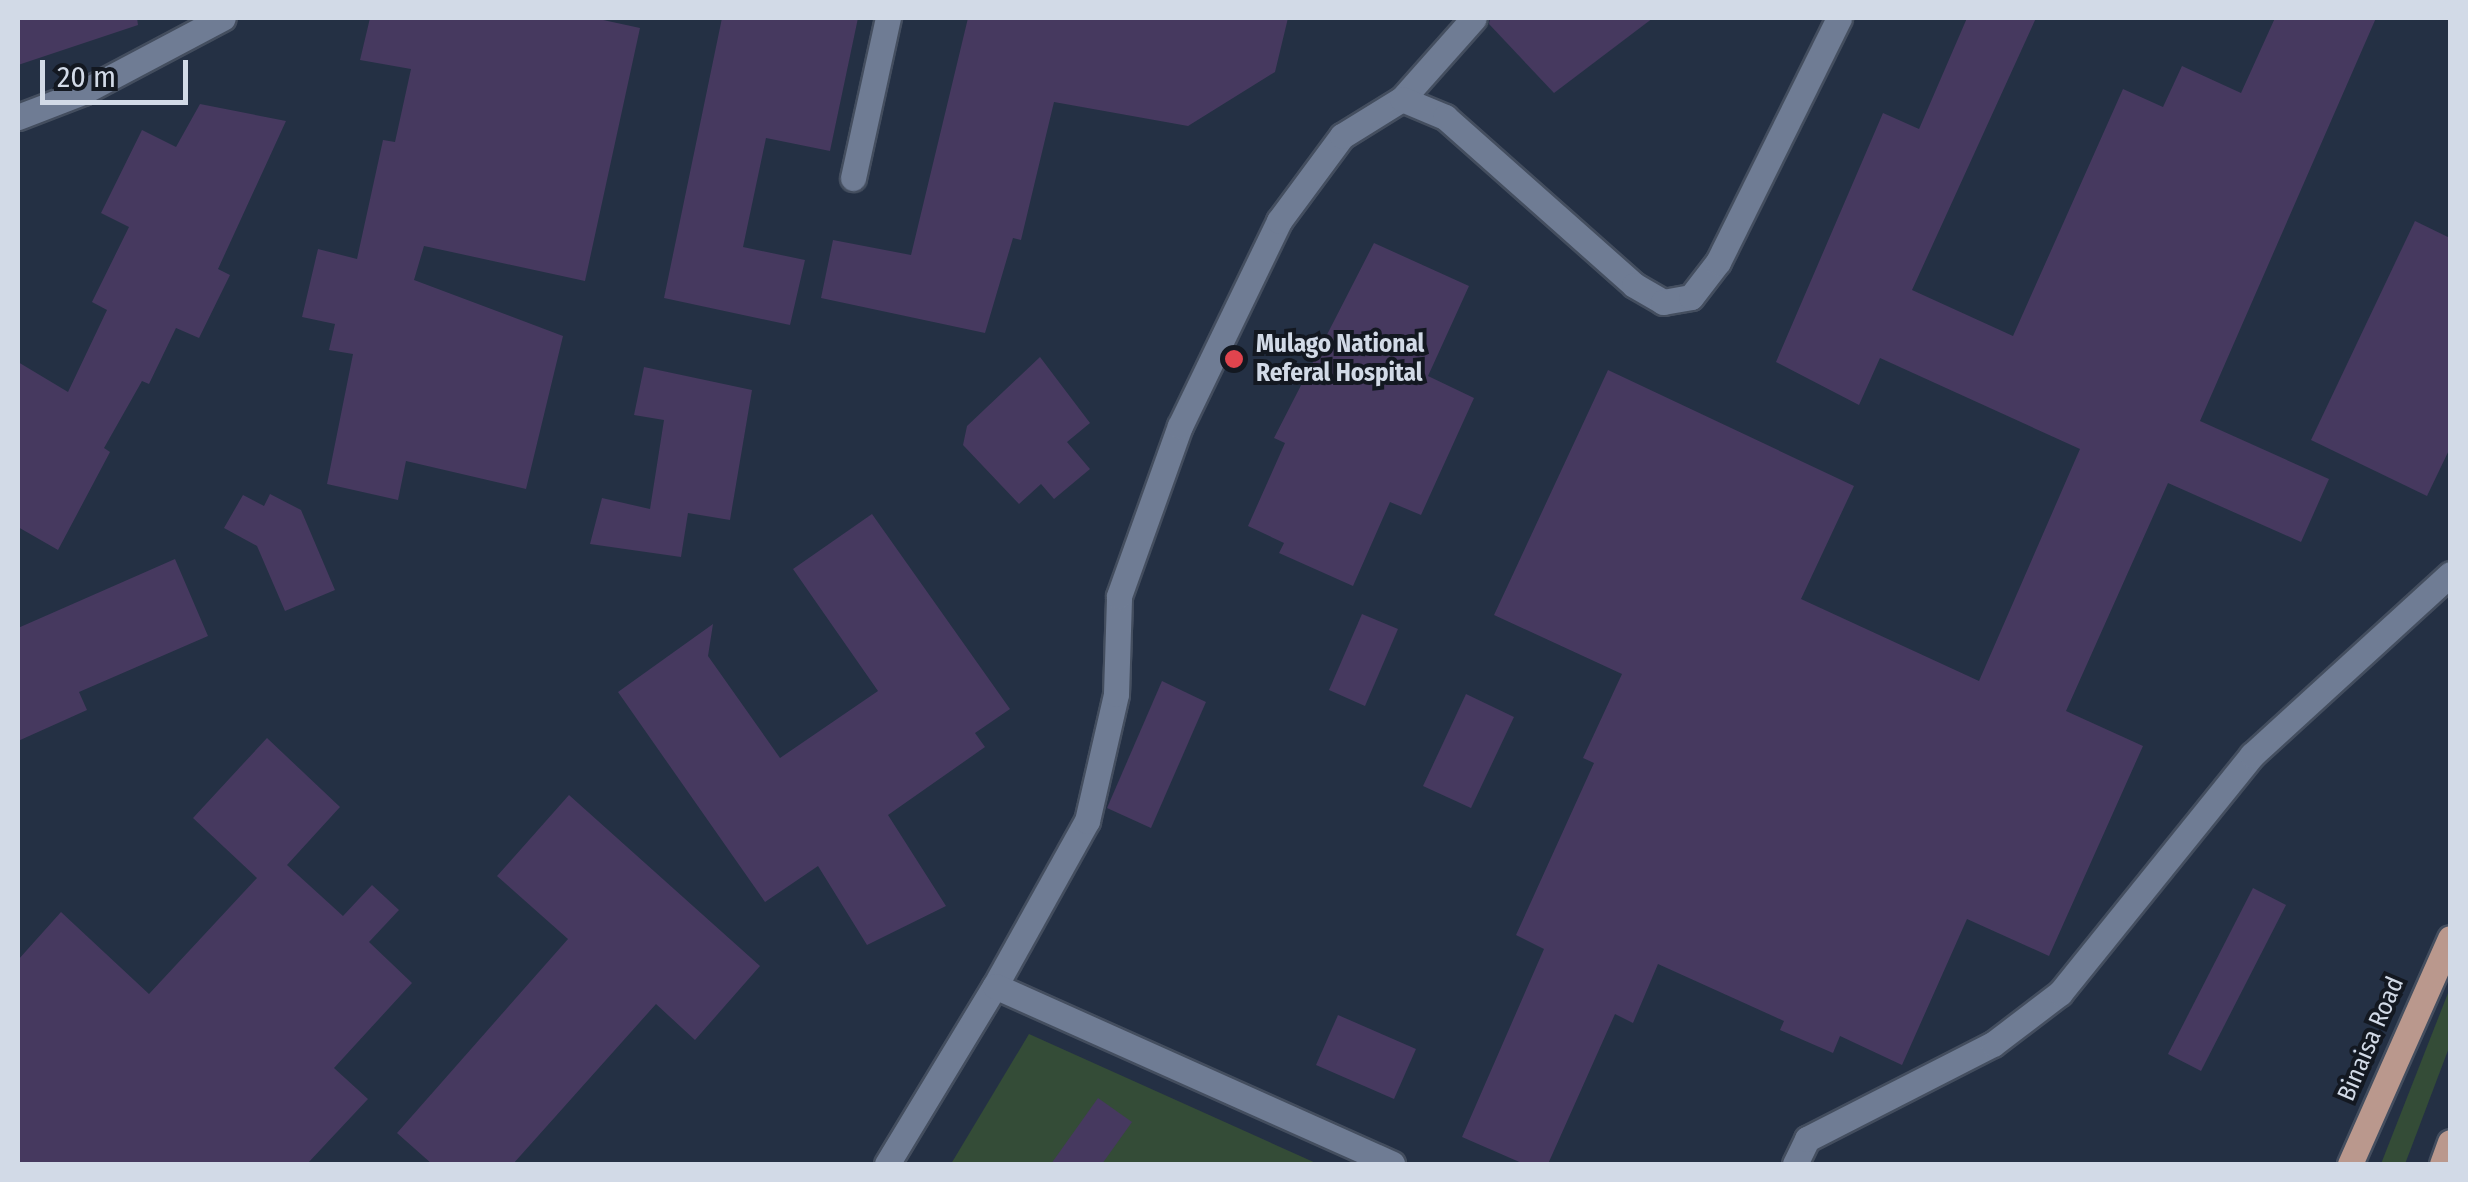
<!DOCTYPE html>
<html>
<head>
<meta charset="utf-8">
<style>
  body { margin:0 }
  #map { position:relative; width:2468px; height:1182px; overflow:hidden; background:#243044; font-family:"Fira Sans Condensed",sans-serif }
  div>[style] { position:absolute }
  .green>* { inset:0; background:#344c37 }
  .building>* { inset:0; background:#46395f }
  .roads { filter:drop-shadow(2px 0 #444e5f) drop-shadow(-2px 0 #444e5f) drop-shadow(0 2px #444e5f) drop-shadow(0 -2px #444e5f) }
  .lane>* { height:25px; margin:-12.5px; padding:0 12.5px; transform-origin:12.5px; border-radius:12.5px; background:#6f7c94 }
  .primary>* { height:25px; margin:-12.5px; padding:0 12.5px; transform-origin:12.5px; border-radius:12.5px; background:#ba988d }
  .dots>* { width:28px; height:28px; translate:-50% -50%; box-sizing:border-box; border:5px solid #131821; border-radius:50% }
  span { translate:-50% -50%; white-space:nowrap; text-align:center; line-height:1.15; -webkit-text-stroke:8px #131821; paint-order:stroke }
  .poi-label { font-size:25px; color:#d2dae7; font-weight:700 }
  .left { translate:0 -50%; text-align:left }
  .street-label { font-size:25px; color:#d2dae7 }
  .frame { position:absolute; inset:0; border:20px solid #d2dae7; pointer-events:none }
  .scale { position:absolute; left:40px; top:60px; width:148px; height:45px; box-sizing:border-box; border:5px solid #d2dae7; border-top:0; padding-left:12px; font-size:30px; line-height:35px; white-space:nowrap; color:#d2dae7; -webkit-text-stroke:8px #131821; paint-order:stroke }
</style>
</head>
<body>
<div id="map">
  <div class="green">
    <div style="clip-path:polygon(2450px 988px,2450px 1045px,2405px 1164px,2381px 1164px)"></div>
    <div style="clip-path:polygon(1029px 1034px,1318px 1164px,951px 1164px)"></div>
  </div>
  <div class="building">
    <div style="clip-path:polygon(18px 18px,137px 18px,138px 25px,18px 65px)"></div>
    <div style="clip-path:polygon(370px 18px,594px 18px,640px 28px,585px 281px,424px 246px,414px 280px,563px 336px,526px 489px,406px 461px,398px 500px,327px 484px,353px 354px,329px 350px,335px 324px,302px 317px,318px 249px,357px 259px,383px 140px,395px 142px,411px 69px,360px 60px)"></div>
    <div style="clip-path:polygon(722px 18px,858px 18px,830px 151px,766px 138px,743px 247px,805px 260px,790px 325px,664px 298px)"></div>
    <div style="clip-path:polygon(968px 18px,1288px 18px,1275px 72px,1188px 126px,1054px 102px,1021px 240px,1013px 238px,985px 333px,821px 298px,833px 240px,911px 255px)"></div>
    <div style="clip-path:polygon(1490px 18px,1653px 18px,1554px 93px,1489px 24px)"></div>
    <div style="clip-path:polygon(1967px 18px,2036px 18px,1912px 290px,2013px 336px,2123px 89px,2163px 107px,2182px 66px,2241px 93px,2275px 18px,2376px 18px,2200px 421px,2329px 479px,2301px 542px,2168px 483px,2066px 711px,2143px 746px,2049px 956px,1967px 919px,1902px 1065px,1840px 1036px,1833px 1053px,1780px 1030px,1784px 1021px,1658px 964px,1633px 1023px,1615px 1014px,1548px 1164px,1524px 1164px,1462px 1137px,1544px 949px,1516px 935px,1594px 763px,1583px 758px,1622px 674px,1494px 615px,1608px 370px,1854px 486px,1801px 599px,1979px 681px,2080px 449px,1880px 358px,1859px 405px,1776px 362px,1883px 113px,1919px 129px)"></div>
    <div style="clip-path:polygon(200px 104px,286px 121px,218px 269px,230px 275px,199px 338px,176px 328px,149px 384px,142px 381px,104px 448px,110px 452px,58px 550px,18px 527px,18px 362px,68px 392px,107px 310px,92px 302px,129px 227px,101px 213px,142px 130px,176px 147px)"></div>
    <div style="clip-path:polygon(2415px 221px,2450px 238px,2450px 448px,2427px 496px,2311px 440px)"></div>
    <div style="clip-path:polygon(1374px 243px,1469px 286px,1428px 376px,1474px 398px,1421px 515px,1390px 502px,1353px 586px,1279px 553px,1284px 543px,1248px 526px,1285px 443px,1274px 438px)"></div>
    <div style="clip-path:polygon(1040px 357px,1090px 423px,1067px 442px,1090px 469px,1054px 499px,1041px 484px,1019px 504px,963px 445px,967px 426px)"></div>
    <div style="clip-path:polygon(644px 367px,752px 390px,730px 520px,688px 513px,681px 557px,590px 544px,602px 498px,650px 509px,664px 420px,634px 415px)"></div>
    <div style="clip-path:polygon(270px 494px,301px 510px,335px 590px,285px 611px,257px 546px,224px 528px,243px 495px,264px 506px)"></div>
    <div style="clip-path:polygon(872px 514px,1010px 709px,975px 733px,985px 747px,888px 815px,946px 906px,867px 945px,818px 866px,765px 902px,618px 692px,713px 624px,708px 656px,780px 758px,878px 691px,793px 569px)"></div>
    <div style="clip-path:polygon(175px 559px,208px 636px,79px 692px,87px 710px,18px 741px,18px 628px)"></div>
    <div style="clip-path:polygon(1362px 614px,1398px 629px,1365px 706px,1329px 690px)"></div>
    <div style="clip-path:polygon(1162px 681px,1206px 702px,1151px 828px,1107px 808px)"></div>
    <div style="clip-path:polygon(1466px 694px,1514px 717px,1471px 808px,1423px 786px)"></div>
    <div style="clip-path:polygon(267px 738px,340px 807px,287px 865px,343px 916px,372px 885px,399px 910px,369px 942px,412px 983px,334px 1068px,368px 1099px,307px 1164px,18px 1164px,18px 960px,61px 912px,149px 994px,257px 878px,193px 818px)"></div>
    <div style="clip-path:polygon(569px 795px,760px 966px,695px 1040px,656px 1004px,513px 1164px,432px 1164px,397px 1133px,568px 939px,497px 876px)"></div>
    <div style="clip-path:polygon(2253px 888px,2286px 905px,2201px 1071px,2168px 1054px)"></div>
    <div style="clip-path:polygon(1338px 1015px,1416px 1049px,1394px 1099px,1316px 1065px)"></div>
    <div style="clip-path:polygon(1098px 1098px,1132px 1122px,1102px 1164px,1051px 1164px)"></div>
  </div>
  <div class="roads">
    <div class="lane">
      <div style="left:1402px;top:99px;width:108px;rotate:-48.4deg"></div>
      <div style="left:18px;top:117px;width:70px;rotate:-21deg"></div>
      <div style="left:83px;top:92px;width:158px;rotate:-27.9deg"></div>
      <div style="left:853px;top:178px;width:164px;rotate:-77.7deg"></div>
      <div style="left:995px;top:986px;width:189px;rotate:-60.9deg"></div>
      <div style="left:1087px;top:821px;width:130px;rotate:-77.1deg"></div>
      <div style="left:1116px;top:694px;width:98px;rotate:-88.2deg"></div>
      <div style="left:1119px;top:596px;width:181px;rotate:-70.3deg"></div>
      <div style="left:1180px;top:426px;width:228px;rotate:-64.2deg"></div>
      <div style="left:1279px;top:221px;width:106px;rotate:-53.5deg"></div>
      <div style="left:1342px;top:136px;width:70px;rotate:-31.7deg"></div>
      <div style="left:1402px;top:99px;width:47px;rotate:22.7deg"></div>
      <div style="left:1445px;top:117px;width:253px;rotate:41.6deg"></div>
      <div style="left:1634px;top:285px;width:34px;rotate:30deg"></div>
      <div style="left:1663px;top:302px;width:28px;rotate:-10deg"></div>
      <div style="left:1691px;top:297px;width:44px;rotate:-52.4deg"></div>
      <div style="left:1718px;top:262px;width:272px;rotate:-63.6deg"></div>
      <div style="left:887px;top:1164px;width:208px;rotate:-58.8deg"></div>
      <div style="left:995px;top:986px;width:435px;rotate:24.1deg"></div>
      <div style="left:1795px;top:1164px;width:28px;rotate:-64deg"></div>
      <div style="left:1807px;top:1139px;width:209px;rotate:-27.1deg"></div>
      <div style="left:1993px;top:1044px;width:84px;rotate:-37.3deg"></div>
      <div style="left:2060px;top:993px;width:306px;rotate:-51.1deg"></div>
      <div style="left:2252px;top:755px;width:268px;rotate:-42.4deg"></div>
    </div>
    <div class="primary">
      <div style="left:2350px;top:1164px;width:247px;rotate:-66.1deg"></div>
      <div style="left:2442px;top:1164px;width:23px;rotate:-70deg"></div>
    </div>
  </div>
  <div class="dots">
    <div style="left:1234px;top:359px;background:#e0444e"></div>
  </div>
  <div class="poi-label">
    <span class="left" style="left:1256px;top:359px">Mulago National<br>Referal Hospital</span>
  </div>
  <div class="street-label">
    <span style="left:2371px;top:1039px;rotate:-67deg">Binaisa Road</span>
  </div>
  <div class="frame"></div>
  <div class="scale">20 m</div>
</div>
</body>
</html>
